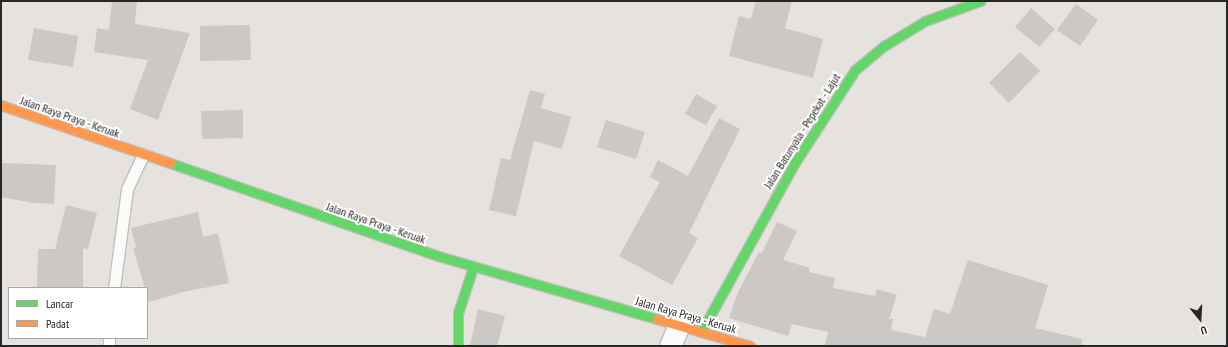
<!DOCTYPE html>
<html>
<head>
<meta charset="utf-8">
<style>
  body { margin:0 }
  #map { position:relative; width:1228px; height:347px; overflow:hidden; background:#e6e2de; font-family:"PT Sans Narrow",sans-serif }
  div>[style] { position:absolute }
  .building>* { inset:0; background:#cbc8c5 }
  .roads { filter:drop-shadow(1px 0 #c0bebf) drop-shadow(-1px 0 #c0bebf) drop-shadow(0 1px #c0bebf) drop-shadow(0 -1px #c0bebf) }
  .lane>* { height:11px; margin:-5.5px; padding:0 5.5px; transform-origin:5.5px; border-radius:5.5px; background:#fbfbfa }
  .street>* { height:21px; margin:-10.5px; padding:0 10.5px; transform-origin:10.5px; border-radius:10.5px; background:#fbfbfa }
  .fast>* { height:9px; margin:-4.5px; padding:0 4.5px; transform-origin:4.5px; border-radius:4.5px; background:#63d668 }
  .slow>* { height:9px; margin:-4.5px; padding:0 4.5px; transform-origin:4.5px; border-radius:4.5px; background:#ff974d }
  span { translate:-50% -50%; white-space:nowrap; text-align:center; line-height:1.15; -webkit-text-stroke:4px #fff; paint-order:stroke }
  .street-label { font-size:12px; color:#272727 }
  .frame { position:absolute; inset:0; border:2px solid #272727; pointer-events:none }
  .legend { position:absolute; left:8px; top:287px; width:140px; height:52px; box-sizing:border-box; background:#fff; border:1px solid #a9a9a9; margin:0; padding:5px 7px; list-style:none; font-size:12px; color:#272727 }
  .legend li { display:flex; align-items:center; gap:8px; height:20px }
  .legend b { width:20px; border:1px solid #a9a9a9 }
  .north { position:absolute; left:1180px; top:299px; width:40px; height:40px; -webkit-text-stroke:3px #fff; paint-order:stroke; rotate:162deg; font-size:11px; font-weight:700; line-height:16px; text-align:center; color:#272727 }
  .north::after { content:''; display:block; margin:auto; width:14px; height:18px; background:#272727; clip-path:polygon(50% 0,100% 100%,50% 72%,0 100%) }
</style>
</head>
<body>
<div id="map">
  <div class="building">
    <div style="clip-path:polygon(112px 1px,137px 1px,135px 24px,190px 33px,158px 120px,130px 109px,148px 60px,94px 52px,97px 28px,109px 30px)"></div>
    <div style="clip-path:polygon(756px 1px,792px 1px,785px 28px,823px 39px,813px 78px,729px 56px,739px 16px,751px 19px)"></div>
    <div style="clip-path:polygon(1076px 4px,1098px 20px,1080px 46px,1057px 30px)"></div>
    <div style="clip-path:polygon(1031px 8px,1055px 29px,1039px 47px,1015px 27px)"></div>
    <div style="clip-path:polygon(250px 25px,251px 60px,200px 61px,200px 26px)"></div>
    <div style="clip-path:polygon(34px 28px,78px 36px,73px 67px,28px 60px)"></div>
    <div style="clip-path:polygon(1020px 52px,1040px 71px,1009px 103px,989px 83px)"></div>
    <div style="clip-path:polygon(530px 90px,545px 94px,541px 108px,571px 117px,562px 149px,534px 141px,516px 216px,489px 210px,501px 158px,510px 160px)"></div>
    <div style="clip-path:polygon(696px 94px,717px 106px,706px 125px,685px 114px)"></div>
    <div style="clip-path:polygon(243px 110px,243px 138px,202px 139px,201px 111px)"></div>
    <div style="clip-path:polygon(719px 118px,740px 129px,689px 233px,698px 238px,672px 285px,619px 256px,660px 182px,650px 177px,658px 160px,688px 176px)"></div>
    <div style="clip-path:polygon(606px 120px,645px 132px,636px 159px,597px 147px)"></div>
    <div style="clip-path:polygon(1px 163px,56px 165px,54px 204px,33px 203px,1px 197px)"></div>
    <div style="clip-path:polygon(66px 205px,97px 213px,88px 249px,83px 248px,83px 288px,37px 288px,38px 249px,55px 249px)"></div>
    <div style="clip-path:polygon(198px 212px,203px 237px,218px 233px,229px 283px,183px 292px,149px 302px,133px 248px,136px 247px,131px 228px)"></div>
    <div style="clip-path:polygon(777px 222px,797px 231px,783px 260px,810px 268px,809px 272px,835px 278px,833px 288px,875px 296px,877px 289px,897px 295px,889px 319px,893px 319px,891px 330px,925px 337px,934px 309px,950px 314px,968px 260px,1048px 285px,1035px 328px,1082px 339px,1082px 346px,825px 346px,828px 332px,792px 324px,788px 336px,729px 318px,738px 292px,759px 252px,762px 253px)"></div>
    <div style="clip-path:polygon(478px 309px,505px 316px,497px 346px,470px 346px)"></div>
  </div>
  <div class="roads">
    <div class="lane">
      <div style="left:114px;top:288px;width:100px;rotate:-82.5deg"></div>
      <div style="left:127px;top:189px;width:38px;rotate:-65deg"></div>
      <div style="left:109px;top:338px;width:8px;rotate:90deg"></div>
    </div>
    <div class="street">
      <div style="left:670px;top:346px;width:23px;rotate:-67deg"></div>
    </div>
    <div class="fast">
      <div style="left:170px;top:163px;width:284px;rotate:19.1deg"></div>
      <div style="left:438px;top:256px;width:228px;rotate:16deg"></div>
      <div style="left:701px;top:332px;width:192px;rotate:-61deg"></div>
      <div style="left:794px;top:164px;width:112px;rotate:-57deg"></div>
      <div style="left:855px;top:70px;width:38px;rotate:-40deg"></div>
      <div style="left:884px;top:46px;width:48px;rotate:-31.4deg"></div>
      <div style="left:925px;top:21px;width:59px;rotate:-20deg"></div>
      <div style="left:458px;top:346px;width:33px;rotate:-90deg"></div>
      <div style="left:458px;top:313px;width:48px;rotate:-71.9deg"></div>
    </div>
    <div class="slow">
      <div style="left:1px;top:105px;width:179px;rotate:18.9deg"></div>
      <div style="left:657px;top:319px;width:97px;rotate:16.2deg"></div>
    </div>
  </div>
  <div class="street-label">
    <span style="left:70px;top:117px;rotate:19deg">Jalan Raya Praya - Keruak</span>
    <span style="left:802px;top:131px;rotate:-58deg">Jalan Batunyala - Pepekat - Lajut</span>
    <span style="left:376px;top:223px;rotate:19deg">Jalan Raya Praya - Keruak</span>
    <span style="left:686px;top:315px;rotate:16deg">Jalan Raya Praya - Keruak</span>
  </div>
  <div class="frame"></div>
  <ul class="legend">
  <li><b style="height:5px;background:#63d668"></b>Lancar</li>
  <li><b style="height:5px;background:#ff974d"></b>Padat</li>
  </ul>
  <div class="north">U</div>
</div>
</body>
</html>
